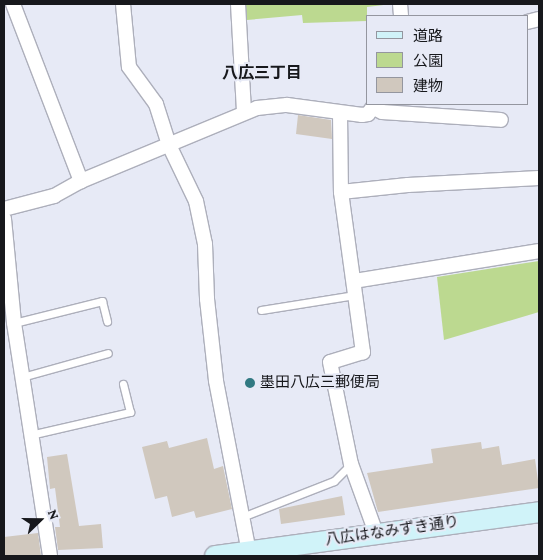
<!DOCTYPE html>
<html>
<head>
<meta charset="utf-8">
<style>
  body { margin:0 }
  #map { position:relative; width:543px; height:560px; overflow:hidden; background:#e7eaf6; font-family:"Crimson Pro","Noto Sans JP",serif }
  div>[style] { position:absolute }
  .green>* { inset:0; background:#bcd990 }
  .building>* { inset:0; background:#d0c8be }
  .roads { filter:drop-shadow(1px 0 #adafbb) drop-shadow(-1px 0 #adafbb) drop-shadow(0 1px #adafbb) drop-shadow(0 -1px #adafbb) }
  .lane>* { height:7px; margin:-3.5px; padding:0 3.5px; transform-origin:3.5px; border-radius:3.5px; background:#fff }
  .street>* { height:14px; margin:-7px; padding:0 7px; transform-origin:7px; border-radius:7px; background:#fff }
  .secondary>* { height:20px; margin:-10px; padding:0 10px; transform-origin:10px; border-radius:10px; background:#d0f3f9 }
  .dots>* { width:14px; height:14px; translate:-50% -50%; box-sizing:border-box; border:2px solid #e7eaf6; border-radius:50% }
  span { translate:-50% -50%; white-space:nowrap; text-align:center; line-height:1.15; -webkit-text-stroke:4px #e7eaf6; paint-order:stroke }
  .poi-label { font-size:15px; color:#17181c }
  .left { translate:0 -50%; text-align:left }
  .street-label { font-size:15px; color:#17181c }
  .neighbourhood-label { font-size:16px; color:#17181c; font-weight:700 }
  .frame { position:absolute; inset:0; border:5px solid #17181c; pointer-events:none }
  .legend { position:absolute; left:366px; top:15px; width:162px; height:90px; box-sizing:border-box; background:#e7eaf6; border:1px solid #94969f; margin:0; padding:6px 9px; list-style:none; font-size:15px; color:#17181c }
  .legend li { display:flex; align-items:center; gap:10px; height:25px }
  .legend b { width:25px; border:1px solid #94969f }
  .north { position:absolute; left:15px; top:495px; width:50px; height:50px; -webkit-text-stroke:4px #e7eaf6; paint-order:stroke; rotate:68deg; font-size:14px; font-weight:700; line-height:20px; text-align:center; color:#17181c }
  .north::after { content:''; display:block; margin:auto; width:18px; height:22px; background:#17181c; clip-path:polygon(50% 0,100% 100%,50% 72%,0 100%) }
</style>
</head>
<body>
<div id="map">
  <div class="green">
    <div style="clip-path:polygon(245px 4px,392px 4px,367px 7px,367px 21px,303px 23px,302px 15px,247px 20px)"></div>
    <div style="clip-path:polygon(539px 261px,539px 312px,444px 340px,437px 277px)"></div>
  </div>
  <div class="building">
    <div style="clip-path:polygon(298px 115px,331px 120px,332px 139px,296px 134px)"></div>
    <div style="clip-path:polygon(207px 438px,214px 469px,223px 466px,232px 509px,196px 518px,194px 511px,172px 517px,167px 496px,155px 499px,142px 447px,167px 441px,169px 448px)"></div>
    <div style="clip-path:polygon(481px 442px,482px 449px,499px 446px,502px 465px,535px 459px,539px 488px,378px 512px,367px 473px,433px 463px,431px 449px)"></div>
    <div style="clip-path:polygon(67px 454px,79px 526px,101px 524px,103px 548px,58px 550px,55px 527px,60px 527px,55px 488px,50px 489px,47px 457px)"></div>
    <div style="clip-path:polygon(342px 496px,345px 515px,281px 524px,279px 509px)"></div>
    <div style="clip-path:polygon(38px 533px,41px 556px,4px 556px,4px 537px)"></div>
  </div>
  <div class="roads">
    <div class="lane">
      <div style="left:261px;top:310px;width:95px;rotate:-9.1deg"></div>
      <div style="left:14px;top:323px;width:91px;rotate:-14deg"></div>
      <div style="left:102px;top:301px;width:21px;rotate:76deg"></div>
      <div style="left:22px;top:377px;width:89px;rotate:-15.6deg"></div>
      <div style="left:30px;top:435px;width:103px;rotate:-13deg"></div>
      <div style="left:130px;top:412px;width:29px;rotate:-104deg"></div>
      <div style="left:242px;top:517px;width:99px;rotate:-21.4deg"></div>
      <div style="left:334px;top:481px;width:24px;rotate:-45deg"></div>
    </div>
    <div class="street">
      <div style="left:13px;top:4px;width:190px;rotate:69deg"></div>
      <div style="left:123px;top:4px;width:63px;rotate:84.6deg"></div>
      <div style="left:129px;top:67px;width:46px;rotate:53.9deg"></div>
      <div style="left:156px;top:104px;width:43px;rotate:72.4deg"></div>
      <div style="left:169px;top:145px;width:62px;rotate:64.3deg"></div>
      <div style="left:196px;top:201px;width:44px;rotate:78.2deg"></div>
      <div style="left:205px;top:244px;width:55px;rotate:87.9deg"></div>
      <div style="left:207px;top:299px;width:82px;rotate:83.7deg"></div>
      <div style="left:216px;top:381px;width:174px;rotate:79.1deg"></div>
      <div style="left:238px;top:4px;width:108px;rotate:86.8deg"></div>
      <div style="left:400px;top:4px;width:12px;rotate:85deg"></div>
      <div style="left:527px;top:22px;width:12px;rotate:-14deg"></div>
      <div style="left:374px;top:108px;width:9px;rotate:27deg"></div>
      <div style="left:382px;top:112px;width:119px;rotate:3.8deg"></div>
      <div style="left:340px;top:113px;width:79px;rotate:89.3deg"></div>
      <div style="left:341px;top:192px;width:162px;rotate:82.2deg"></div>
      <div style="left:363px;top:352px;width:34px;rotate:163deg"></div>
      <div style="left:330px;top:362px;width:104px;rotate:78.4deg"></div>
      <div style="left:351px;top:464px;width:73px;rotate:70.1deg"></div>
      <div style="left:341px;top:192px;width:67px;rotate:-6deg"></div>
      <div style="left:408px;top:185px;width:131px;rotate:-3.1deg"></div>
      <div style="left:4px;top:209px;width:52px;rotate:-14.6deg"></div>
      <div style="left:54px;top:196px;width:31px;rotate:-29deg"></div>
      <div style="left:81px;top:181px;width:191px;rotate:-22.5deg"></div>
      <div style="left:257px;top:108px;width:30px;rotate:-6deg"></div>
      <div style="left:287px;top:105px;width:76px;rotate:7.6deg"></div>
      <div style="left:362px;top:115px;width:6px;rotate:-9deg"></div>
      <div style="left:368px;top:114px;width:12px;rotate:-55deg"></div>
      <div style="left:4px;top:219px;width:104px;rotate:84.5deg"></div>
      <div style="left:14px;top:323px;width:236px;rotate:81.2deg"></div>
      <div style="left:354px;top:281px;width:187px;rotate:-9.2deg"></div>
    </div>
    <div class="secondary">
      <div style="left:215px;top:556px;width:327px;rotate:-7.7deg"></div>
    </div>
  </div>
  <div class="dots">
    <div style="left:250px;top:383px;background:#317982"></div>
  </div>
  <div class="poi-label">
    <span class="left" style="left:260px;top:383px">墨田八広三郵便局</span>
  </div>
  <div class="street-label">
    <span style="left:392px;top:531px;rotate:-8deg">八広はなみずき通り</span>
  </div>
  <div class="neighbourhood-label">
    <span style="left:262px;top:73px">八広三丁目</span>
  </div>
  <div class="frame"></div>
  <ul class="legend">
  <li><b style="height:6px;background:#d0f3f9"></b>道路</li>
  <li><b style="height:14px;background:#bcd990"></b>公園</li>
  <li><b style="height:14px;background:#d0c8be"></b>建物</li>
  </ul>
  <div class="north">N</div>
</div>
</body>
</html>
